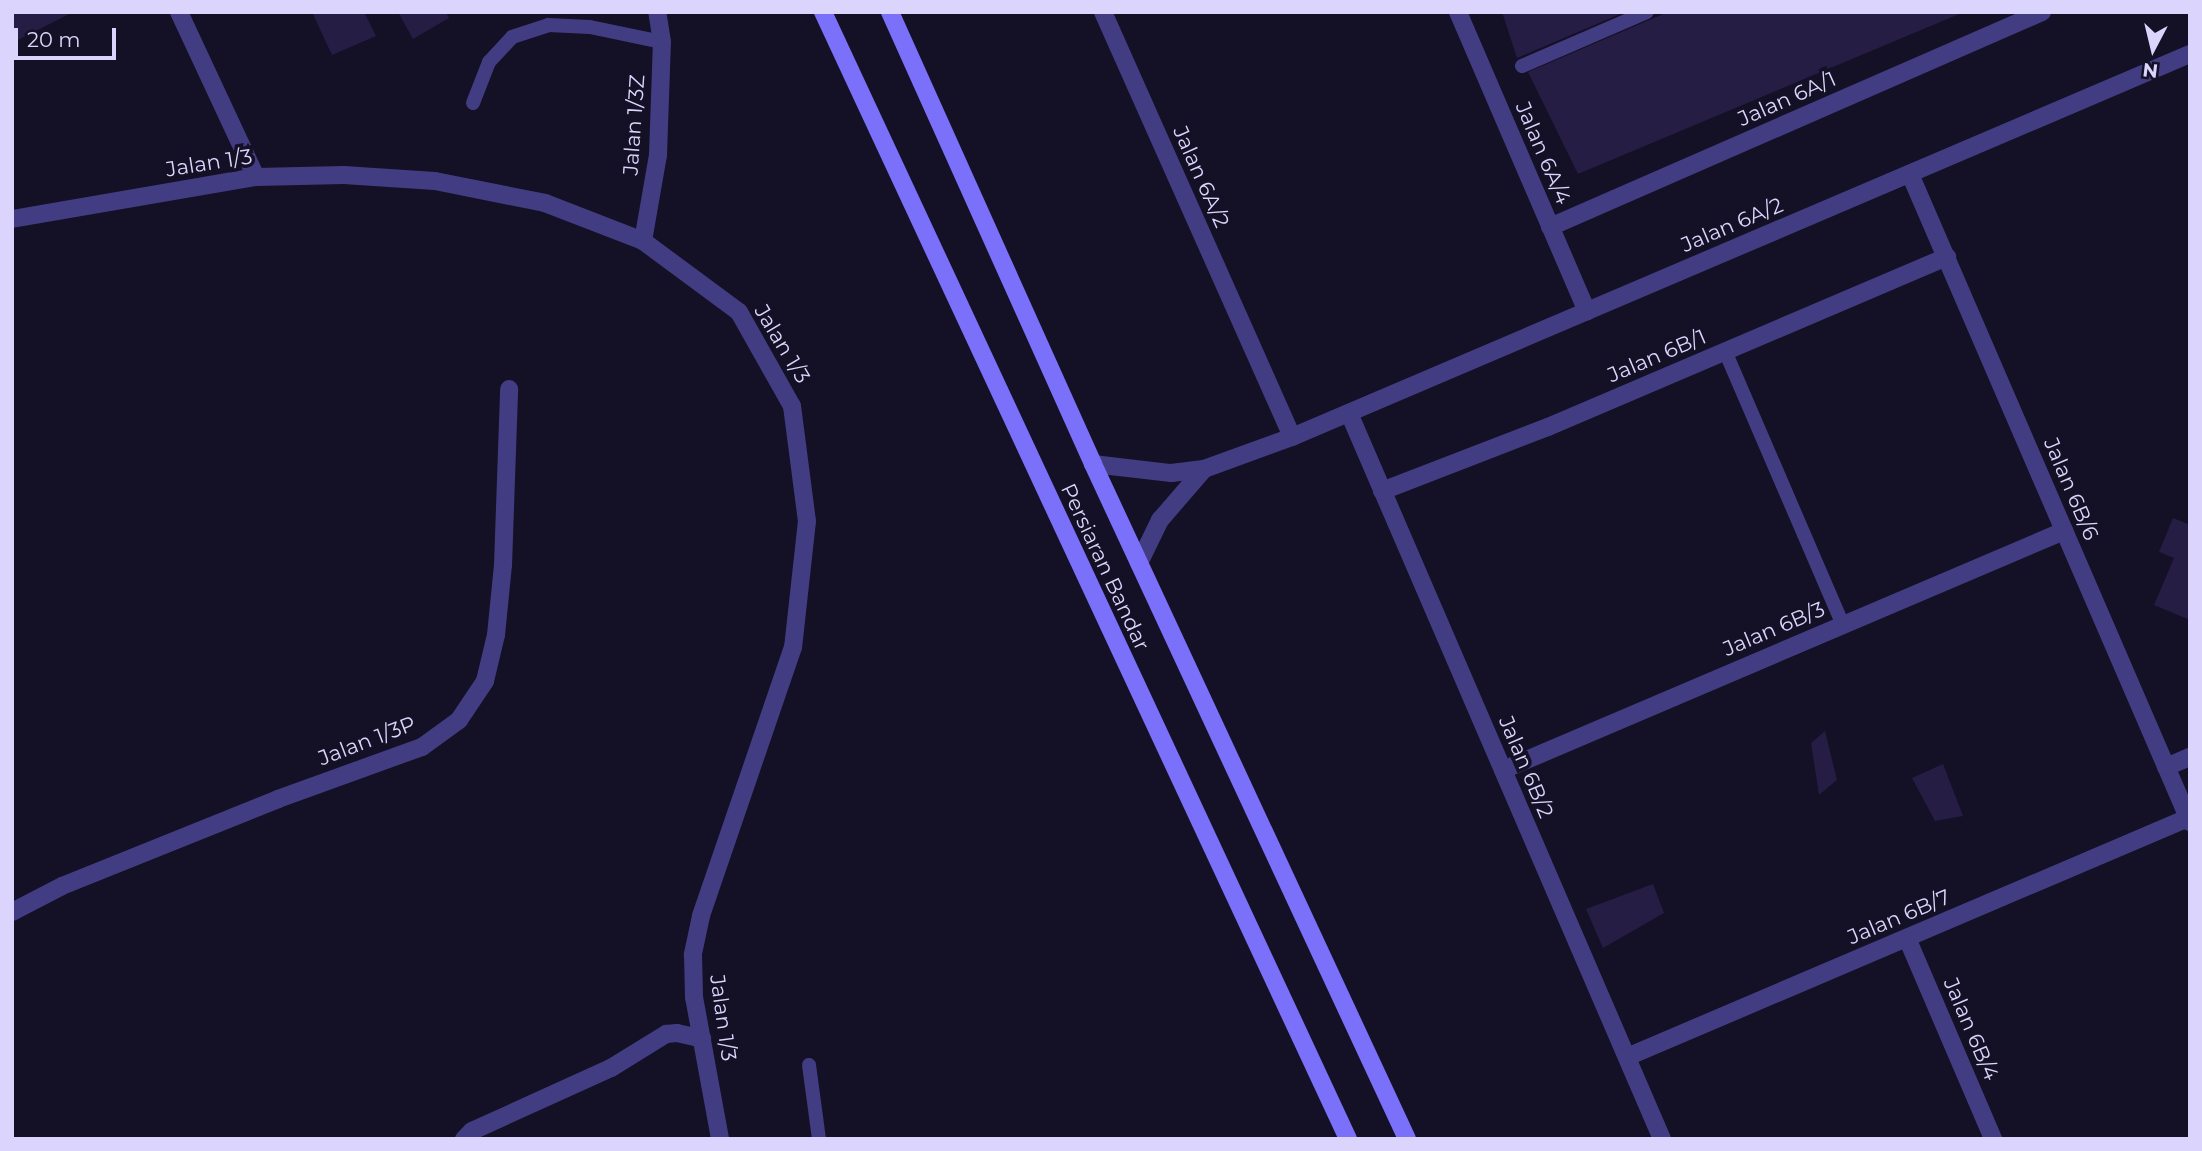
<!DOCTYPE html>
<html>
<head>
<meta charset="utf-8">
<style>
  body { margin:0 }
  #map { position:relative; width:2202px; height:1151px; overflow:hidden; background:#141025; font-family:Montserrat,sans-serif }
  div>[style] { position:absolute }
  .building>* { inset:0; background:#261d45 }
  .service>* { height:14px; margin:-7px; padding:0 7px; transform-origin:7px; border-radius:7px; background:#423d82 }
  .minor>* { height:18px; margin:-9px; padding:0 9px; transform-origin:9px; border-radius:9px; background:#423d82 }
  .secondary>* { height:18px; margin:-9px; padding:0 9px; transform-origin:9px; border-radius:9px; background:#7a70f9 }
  span { translate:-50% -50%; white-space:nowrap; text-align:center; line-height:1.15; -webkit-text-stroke:7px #141025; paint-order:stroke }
  .street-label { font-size:21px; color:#dbd5fd }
  .frame { position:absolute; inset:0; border:14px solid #dbd5fd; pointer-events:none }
  .north { position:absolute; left:2118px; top:14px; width:70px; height:70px; -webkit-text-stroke:5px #141025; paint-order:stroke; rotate:187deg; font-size:19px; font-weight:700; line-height:28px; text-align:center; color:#dbd5fd }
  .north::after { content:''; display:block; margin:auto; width:24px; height:32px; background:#dbd5fd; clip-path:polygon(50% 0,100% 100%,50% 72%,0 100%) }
  .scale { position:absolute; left:14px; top:28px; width:102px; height:32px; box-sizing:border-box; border:4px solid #dbd5fd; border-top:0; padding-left:9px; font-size:21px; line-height:24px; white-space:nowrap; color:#dbd5fd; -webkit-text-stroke:5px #141025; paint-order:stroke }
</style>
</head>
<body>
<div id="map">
  <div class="building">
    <div style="clip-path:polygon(12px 12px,73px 12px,12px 43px)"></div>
    <div style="clip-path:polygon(312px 12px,364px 12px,376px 36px,332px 55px)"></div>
    <div style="clip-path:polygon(398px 12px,446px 12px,449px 18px,413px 39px)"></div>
    <div style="clip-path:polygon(1502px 12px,1625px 12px,1517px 58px)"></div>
    <div style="clip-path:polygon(1668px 12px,1964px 12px,1578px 174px,1528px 72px)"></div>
    <div style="clip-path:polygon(2173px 518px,2190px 525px,2190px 620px,2154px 605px,2174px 558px,2159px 552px)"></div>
    <div style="clip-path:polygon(1825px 731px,1837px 780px,1819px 795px,1811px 743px)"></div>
    <div style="clip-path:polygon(1943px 764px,1963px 816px,1935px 821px,1912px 778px)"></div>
    <div style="clip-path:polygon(1653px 884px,1664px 913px,1603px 948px,1586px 909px)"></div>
  </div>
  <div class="service">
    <div style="left:1522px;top:66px;width:136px;rotate:-23.4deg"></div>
    <div style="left:473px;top:103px;width:44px;rotate:-68.7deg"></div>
    <div style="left:489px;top:62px;width:34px;rotate:-47deg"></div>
    <div style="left:512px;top:37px;width:38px;rotate:-18deg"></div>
    <div style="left:548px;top:25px;width:42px;rotate:2.7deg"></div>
    <div style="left:590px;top:27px;width:74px;rotate:11.8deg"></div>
    <div style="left:1725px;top:351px;width:298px;rotate:66.7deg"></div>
    <div style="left:809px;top:1065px;width:75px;rotate:82.3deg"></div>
  </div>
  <div class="minor">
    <div style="left:179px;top:12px;width:182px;rotate:65deg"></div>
    <div style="left:1103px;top:12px;width:465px;rotate:66deg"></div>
    <div style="left:1458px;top:12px;width:326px;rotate:66.7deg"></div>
    <div style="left:1910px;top:174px;width:706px;rotate:66.63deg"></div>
    <div style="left:12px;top:219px;width:248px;rotate:-9.8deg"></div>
    <div style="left:256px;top:177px;width:88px;rotate:-1.3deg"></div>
    <div style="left:344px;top:175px;width:91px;rotate:3.8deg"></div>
    <div style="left:435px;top:181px;width:112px;rotate:11.3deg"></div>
    <div style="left:545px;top:203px;width:105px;rotate:21.2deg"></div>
    <div style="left:643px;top:241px;width:119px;rotate:36.5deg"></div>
    <div style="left:739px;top:312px;width:108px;rotate:60.6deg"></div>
    <div style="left:792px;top:406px;width:116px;rotate:82.6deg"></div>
    <div style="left:807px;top:521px;width:127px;rotate:96.3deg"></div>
    <div style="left:793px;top:647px;width:284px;rotate:108.9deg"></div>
    <div style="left:701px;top:916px;width:40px;rotate:102deg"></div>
    <div style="left:693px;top:955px;width:42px;rotate:88.6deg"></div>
    <div style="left:694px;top:997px;width:144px;rotate:79.6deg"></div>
    <div style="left:1550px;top:227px;width:537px;rotate:-23.6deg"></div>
    <div style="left:643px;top:241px;width:87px;rotate:-80.1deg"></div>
    <div style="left:658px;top:155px;width:113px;rotate:-88deg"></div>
    <div style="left:662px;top:42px;width:30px;rotate:-99deg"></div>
    <div style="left:1349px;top:413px;width:791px;rotate:66.68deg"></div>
    <div style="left:1093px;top:464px;width:79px;rotate:6.6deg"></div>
    <div style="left:1171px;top:473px;width:33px;rotate:-7deg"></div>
    <div style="left:1204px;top:469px;width:94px;rotate:-20deg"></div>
    <div style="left:1292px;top:437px;width:976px;rotate:-23.1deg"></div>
    <div style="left:1382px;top:491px;width:178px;rotate:-21.1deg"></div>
    <div style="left:1548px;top:427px;width:434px;rotate:-23.1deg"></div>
    <div style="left:1139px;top:563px;width:48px;rotate:-64deg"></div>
    <div style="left:1160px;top:520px;width:67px;rotate:-49.2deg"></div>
    <div style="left:2166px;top:767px;width:26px;rotate:-23deg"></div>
    <div style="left:1503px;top:770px;width:610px;rotate:-23.08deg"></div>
    <div style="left:12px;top:912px;width:56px;rotate:-27.5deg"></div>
    <div style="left:62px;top:886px;width:233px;rotate:-21.9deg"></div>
    <div style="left:278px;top:799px;width:153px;rotate:-19.9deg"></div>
    <div style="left:422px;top:747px;width:46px;rotate:-36.1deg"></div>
    <div style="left:459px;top:720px;width:47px;rotate:-56.3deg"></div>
    <div style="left:485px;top:681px;width:47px;rotate:-76.6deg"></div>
    <div style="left:496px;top:635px;width:70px;rotate:-84.3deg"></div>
    <div style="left:503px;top:565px;width:176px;rotate:-88deg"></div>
    <div style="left:1907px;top:938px;width:219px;rotate:66.8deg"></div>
    <div style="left:1627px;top:1057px;width:610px;rotate:-23.08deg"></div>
    <div style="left:464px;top:1139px;width:11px;rotate:-45deg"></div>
    <div style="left:472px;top:1131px;width:153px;rotate:-24.4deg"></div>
    <div style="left:611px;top:1068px;width:65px;rotate:-31.7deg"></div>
    <div style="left:666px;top:1034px;width:11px;rotate:-5deg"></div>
    <div style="left:677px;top:1033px;width:26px;rotate:13deg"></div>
  </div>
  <div class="secondary">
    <div style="left:823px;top:12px;width:1243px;rotate:65.02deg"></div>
    <div style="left:890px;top:12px;width:495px;rotate:65.8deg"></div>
    <div style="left:1093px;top:464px;width:744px;rotate:65.05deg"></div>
  </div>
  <div class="street-label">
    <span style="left:1787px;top:99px;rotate:-24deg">Jalan 6A/1</span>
    <span style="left:634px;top:125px;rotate:-86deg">Jalan 1/3Z</span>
    <span style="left:1543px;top:153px;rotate:67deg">Jalan 6A/4</span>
    <span style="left:209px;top:163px;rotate:-9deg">Jalan 1/3</span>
    <span style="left:1201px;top:177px;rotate:66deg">Jalan 6A/2</span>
    <span style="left:1732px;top:225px;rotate:-23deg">Jalan 6A/2</span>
    <span style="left:782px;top:344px;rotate:59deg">Jalan 1/3</span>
    <span style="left:1657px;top:356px;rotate:-23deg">Jalan 6B/1</span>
    <span style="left:2071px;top:489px;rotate:67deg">Jalan 6B/6</span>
    <span style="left:1105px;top:567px;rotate:65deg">Persiaran Bandar</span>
    <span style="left:1774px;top:629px;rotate:-23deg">Jalan 6B/3</span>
    <span style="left:367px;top:741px;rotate:-21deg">Jalan 1/3P</span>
    <span style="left:1526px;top:767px;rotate:67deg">Jalan 6B/2</span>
    <span style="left:1899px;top:917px;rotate:-23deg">Jalan 6B/7</span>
    <span style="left:723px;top:1018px;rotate:82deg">Jalan 1/3</span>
    <span style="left:1971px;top:1029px;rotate:67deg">Jalan 6B/4</span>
  </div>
  <div class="frame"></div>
  <div class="north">N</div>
  <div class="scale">20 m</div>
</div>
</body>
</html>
